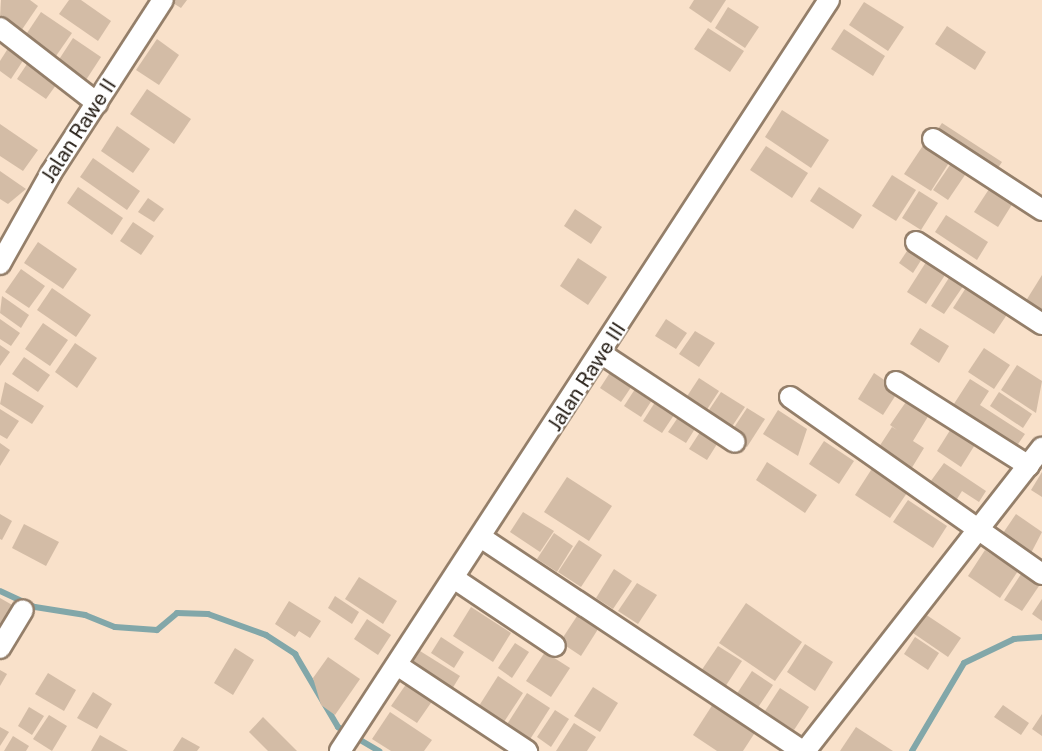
<!DOCTYPE html>
<html>
<head>
<meta charset="utf-8">
<style>
  body { margin:0 }
  #map { position:relative; width:1042px; height:751px; overflow:hidden; background:#f9e1ca; font-family:"Public Sans",sans-serif }
  div>[style] { position:absolute }
  .stream>* { height:6px; margin:-3px; padding:0 3px; transform-origin:3px; border-radius:3px; background:#82a7a9 }
  .building>* { inset:0; background:#d3bca6 }
  .roads { filter:drop-shadow(2px 0 #947f6a) drop-shadow(-2px 0 #947f6a) drop-shadow(0 2px #947f6a) drop-shadow(0 -2px #947f6a) }
  .minor>* { height:20px; margin:-10px; padding:0 10px; transform-origin:10px; border-radius:10px; background:#fff }
  span { translate:-50% -50%; white-space:nowrap; text-align:center; line-height:1.15; -webkit-text-stroke:4.5px #fff; paint-order:stroke }
  .street-label { font-size:20px; color:#221a12 }
</style>
</head>
<body>
<div id="map">
  <div class="stream">
    <div style="left:0;top:591px;width:38px;rotate:25deg"></div>
    <div style="left:35px;top:607px;width:51px;rotate:9.1deg"></div>
    <div style="left:85px;top:615px;width:32px;rotate:22deg"></div>
    <div style="left:115px;top:627px;width:42px;rotate:4.1deg"></div>
    <div style="left:157px;top:630px;width:26px;rotate:-40deg"></div>
    <div style="left:177px;top:613px;width:31px;rotate:2deg"></div>
    <div style="left:208px;top:614px;width:62px;rotate:19.9deg"></div>
    <div style="left:266px;top:635px;width:35px;rotate:33deg"></div>
    <div style="left:295px;top:654px;width:85px;rotate:59.5deg"></div>
    <div style="left:338px;top:727px;width:48px;rotate:30.3deg"></div>
    <div style="left:912px;top:751px;width:102px;rotate:-59.4deg"></div>
    <div style="left:964px;top:663px;width:55px;rotate:-25.6deg"></div>
    <div style="left:1014px;top:639px;width:28px;rotate:-4deg"></div>
  </div>
  <div class="building">
    <div style="clip-path:polygon(1px 0,30px 0,38px 6px,21px 31px,0 17px)"></div>
    <div style="clip-path:polygon(69px 0,81px 0,111px 21px,98px 41px,59px 14px)"></div>
    <div style="clip-path:polygon(168px 0,187px 0,181px 8px)"></div>
    <div style="clip-path:polygon(694px 0,726px 0,711px 23px,689px 8px)"></div>
    <div style="clip-path:polygon(864px 2px,904px 27px,888px 51px,849px 25px)"></div>
    <div style="clip-path:polygon(728px 7px,759px 27px,745px 48px,715px 28px)"></div>
    <div style="clip-path:polygon(41px 12px,72px 33px,56px 56px,25px 36px)"></div>
    <div style="clip-path:polygon(947px 26px,986px 52px,975px 70px,935px 44px)"></div>
    <div style="clip-path:polygon(708px 28px,744px 51px,730px 72px,694px 49px)"></div>
    <div style="clip-path:polygon(844px 29px,885px 56px,873px 76px,831px 49px)"></div>
    <div style="clip-path:polygon(73px 38px,101px 57px,86px 80px,58px 61px)"></div>
    <div style="clip-path:polygon(157px 39px,179px 55px,159px 85px,136px 70px)"></div>
    <div style="clip-path:polygon(12px 42px,28px 53px,11px 79px,0 71px,0 61px)"></div>
    <div style="clip-path:polygon(31px 58px,61px 78px,46px 99px,17px 79px)"></div>
    <div style="clip-path:polygon(147px 89px,191px 119px,174px 144px,130px 114px)"></div>
    <div style="clip-path:polygon(782px 110px,829px 140px,811px 168px,765px 137px)"></div>
    <div style="clip-path:polygon(942px 123px,1002px 162px,994px 174px,934px 135px)"></div>
    <div style="clip-path:polygon(0 124px,38px 150px,23px 171px,0 156px)"></div>
    <div style="clip-path:polygon(117px 126px,150px 149px,133px 173px,101px 151px)"></div>
    <div style="clip-path:polygon(926px 141px,952px 158px,931px 191px,904px 174px)"></div>
    <div style="clip-path:polygon(766px 146px,808px 173px,792px 198px,750px 170px)"></div>
    <div style="clip-path:polygon(93px 158px,140px 191px,127px 210px,80px 177px)"></div>
    <div style="clip-path:polygon(952px 162px,967px 172px,948px 200px,933px 190px)"></div>
    <div style="clip-path:polygon(0 171px,26px 189px,8px 204px,0 199px)"></div>
    <div style="clip-path:polygon(892px 175px,916px 190px,896px 221px,872px 206px)"></div>
    <div style="clip-path:polygon(993px 183px,1016px 198px,998px 227px,974px 212px)"></div>
    <div style="clip-path:polygon(78px 187px,123px 218px,112px 235px,67px 203px)"></div>
    <div style="clip-path:polygon(819px 187px,862px 215px,853px 229px,810px 201px)"></div>
    <div style="clip-path:polygon(919px 191px,938px 203px,921px 230px,902px 218px)"></div>
    <div style="clip-path:polygon(148px 198px,164px 209px,154px 222px,138px 212px)"></div>
    <div style="clip-path:polygon(575px 209px,602px 227px,591px 244px,564px 226px)"></div>
    <div style="clip-path:polygon(946px 215px,988px 242px,977px 260px,935px 232px)"></div>
    <div style="clip-path:polygon(133px 222px,154px 236px,141px 255px,120px 241px)"></div>
    <div style="clip-path:polygon(38px 242px,77px 269px,63px 289px,24px 263px)"></div>
    <div style="clip-path:polygon(911px 245px,925px 254px,913px 273px,899px 263px)"></div>
    <div style="clip-path:polygon(578px 258px,607px 277px,588px 305px,560px 286px)"></div>
    <div style="clip-path:polygon(928px 259px,947px 272px,926px 304px,907px 292px)"></div>
    <div style="clip-path:polygon(21px 269px,45px 286px,29px 308px,5px 292px)"></div>
    <div style="clip-path:polygon(952px 273px,966px 282px,944px 314px,931px 306px)"></div>
    <div style="clip-path:polygon(1042px 275px,1042px 309px,1039px 314px,1024px 304px)"></div>
    <div style="clip-path:polygon(969px 283px,1010px 310px,994px 334px,953px 308px)"></div>
    <div style="clip-path:polygon(52px 288px,91px 315px,76px 337px,37px 310px)"></div>
    <div style="clip-path:polygon(2px 296px,29px 315px,21px 328px,0 313px)"></div>
    <div style="clip-path:polygon(0 319px,20px 333px,11px 346px,0 339px)"></div>
    <div style="clip-path:polygon(666px 319px,687px 333px,676px 349px,655px 336px)"></div>
    <div style="clip-path:polygon(43px 323px,68px 340px,50px 366px,25px 349px)"></div>
    <div style="clip-path:polygon(920px 328px,949px 346px,939px 363px,910px 344px)"></div>
    <div style="clip-path:polygon(695px 331px,715px 343px,699px 367px,679px 354px)"></div>
    <div style="clip-path:polygon(75px 343px,97px 358px,77px 388px,55px 372px)"></div>
    <div style="clip-path:polygon(0 345px,10px 352px,0 366px)"></div>
    <div style="clip-path:polygon(984px 348px,1010px 365px,994px 389px,968px 372px)"></div>
    <div style="clip-path:polygon(24px 357px,50px 375px,38px 392px,12px 374px)"></div>
    <div style="clip-path:polygon(1017px 365px,1042px 381px,1036px 413px,1001px 390px)"></div>
    <div style="clip-path:polygon(613px 368px,634px 383px,621px 402px,600px 388px)"></div>
    <div style="clip-path:polygon(874px 373px,899px 390px,883px 415px,858px 399px)"></div>
    <div style="clip-path:polygon(699px 378px,719px 391px,702px 417px,682px 404px)"></div>
    <div style="clip-path:polygon(970px 379px,989px 391px,980px 405px,1025px 434px,1014px 450px,950px 410px)"></div>
    <div style="clip-path:polygon(5px 382px,44px 406px,32px 424px,0 404px)"></div>
    <div style="clip-path:polygon(637px 386px,654px 397px,641px 417px,624px 406px)"></div>
    <div style="clip-path:polygon(721px 392px,745px 407px,727px 434px,703px 419px)"></div>
    <div style="clip-path:polygon(999px 392px,1032px 414px,1023px 428px,990px 406px)"></div>
    <div style="clip-path:polygon(659px 396px,678px 409px,662px 433px,643px 421px)"></div>
    <div style="clip-path:polygon(910px 396px,932px 410px,913px 441px,924px 448px,908px 474px,875px 453px,892px 427px,897px 430px,890px 425px)"></div>
    <div style="clip-path:polygon(747px 408px,765px 419px,747px 447px,729px 435px)"></div>
    <div style="clip-path:polygon(0 409px,19px 421px,7px 439px,0 435px)"></div>
    <div style="clip-path:polygon(778px 410px,807px 429px,798px 456px,763px 434px)"></div>
    <div style="clip-path:polygon(681px 413px,698px 424px,686px 443px,668px 432px)"></div>
    <div style="clip-path:polygon(954px 424px,978px 440px,961px 467px,937px 451px)"></div>
    <div style="clip-path:polygon(702px 429px,719px 441px,707px 460px,689px 449px)"></div>
    <div style="clip-path:polygon(824px 441px,854px 461px,839px 484px,809px 464px)"></div>
    <div style="clip-path:polygon(0 443px,10px 450px,0 466px)"></div>
    <div style="clip-path:polygon(767px 462px,817px 495px,805px 513px,756px 480px)"></div>
    <div style="clip-path:polygon(944px 463px,986px 491px,979px 502px,962px 491px,952px 507px,925px 489px)"></div>
    <div style="clip-path:polygon(873px 467px,909px 490px,890px 518px,855px 495px)"></div>
    <div style="clip-path:polygon(1042px 472px,1042px 497px,1031px 490px)"></div>
    <div style="clip-path:polygon(567px 477px,612px 506px,589px 541px,544px 512px)"></div>
    <div style="clip-path:polygon(908px 500px,947px 526px,933px 548px,893px 522px)"></div>
    <div style="clip-path:polygon(523px 512px,554px 531px,540px 552px,510px 532px)"></div>
    <div style="clip-path:polygon(0 514px,12px 521px,2px 540px,0 539px)"></div>
    <div style="clip-path:polygon(1016px 514px,1042px 532px,1030px 555px,1001px 536px)"></div>
    <div style="clip-path:polygon(24px 524px,59px 542px,46px 566px,12px 548px)"></div>
    <div style="clip-path:polygon(554px 533px,573px 546px,557px 572px,537px 559px)"></div>
    <div style="clip-path:polygon(579px 540px,602px 555px,581px 587px,558px 572px)"></div>
    <div style="clip-path:polygon(985px 550px,1018px 571px,1000px 598px,968px 576px)"></div>
    <div style="clip-path:polygon(614px 569px,632px 581px,613px 609px,596px 598px)"></div>
    <div style="clip-path:polygon(1023px 571px,1041px 583px,1022px 611px,1004px 600px)"></div>
    <div style="clip-path:polygon(359px 577px,397px 601px,383px 624px,345px 599px)"></div>
    <div style="clip-path:polygon(637px 583px,657px 595px,638px 624px,618px 611px)"></div>
    <div style="clip-path:polygon(335px 596px,359px 612px,352px 624px,328px 608px)"></div>
    <div style="clip-path:polygon(0 598px,14px 606px,0 630px)"></div>
    <div style="clip-path:polygon(1042px 599px,1042px 621px,1032px 614px)"></div>
    <div style="clip-path:polygon(289px 601px,321px 621px,310px 638px,299px 631px,295px 637px,275px 624px)"></div>
    <div style="clip-path:polygon(746px 603px,802px 642px,775px 681px,719px 643px)"></div>
    <div style="clip-path:polygon(471px 607px,511px 633px,493px 662px,453px 636px)"></div>
    <div style="clip-path:polygon(579px 613px,600px 626px,581px 656px,560px 642px)"></div>
    <div style="clip-path:polygon(925px 614px,961px 638px,948px 657px,913px 633px)"></div>
    <div style="clip-path:polygon(367px 619px,391px 635px,378px 655px,354px 639px)"></div>
    <div style="clip-path:polygon(441px 637px,464px 652px,454px 668px,431px 653px)"></div>
    <div style="clip-path:polygon(915px 637px,939px 653px,928px 670px,904px 654px)"></div>
    <div style="clip-path:polygon(515px 643px,529px 652px,512px 678px,498px 668px)"></div>
    <div style="clip-path:polygon(805px 644px,833px 662px,815px 691px,787px 672px)"></div>
    <div style="clip-path:polygon(718px 646px,742px 661px,725px 687px,701px 671px)"></div>
    <div style="clip-path:polygon(235px 648px,254px 660px,233px 695px,214px 683px)"></div>
    <div style="clip-path:polygon(420px 651px,460px 676px,449px 694px,409px 668px)"></div>
    <div style="clip-path:polygon(545px 652px,570px 668px,551px 697px,526px 681px)"></div>
    <div style="clip-path:polygon(328px 657px,360px 679px,335px 715px,321px 705px,313px 678px)"></div>
    <div style="clip-path:polygon(0 670px,7px 674px,0 686px)"></div>
    <div style="clip-path:polygon(752px 671px,773px 685px,757px 709px,736px 695px)"></div>
    <div style="clip-path:polygon(48px 673px,76px 690px,64px 711px,35px 694px)"></div>
    <div style="clip-path:polygon(498px 676px,523px 693px,502px 725px,477px 709px)"></div>
    <div style="clip-path:polygon(409px 680px,435px 697px,417px 723px,391px 706px)"></div>
    <div style="clip-path:polygon(593px 687px,618px 703px,600px 732px,574px 716px)"></div>
    <div style="clip-path:polygon(780px 688px,809px 707px,794px 730px,765px 711px)"></div>
    <div style="clip-path:polygon(93px 692px,112px 704px,97px 729px,77px 718px)"></div>
    <div style="clip-path:polygon(527px 693px,550px 708px,527px 744px,504px 729px)"></div>
    <div style="clip-path:polygon(713px 704px,756px 731px,743px 751px,717px 751px,693px 735px)"></div>
    <div style="clip-path:polygon(1003px 705px,1029px 723px,1021px 735px,994px 717px)"></div>
    <div style="clip-path:polygon(29px 707px,44px 716px,32px 735px,18px 726px)"></div>
    <div style="clip-path:polygon(555px 710px,569px 719px,551px 747px,537px 737px)"></div>
    <div style="clip-path:polygon(390px 712px,432px 740px,424px 751px,391px 751px,372px 739px)"></div>
    <div style="clip-path:polygon(1042px 714px,1042px 736px,1032px 729px)"></div>
    <div style="clip-path:polygon(49px 715px,67px 726px,52px 751px,33px 739px)"></div>
    <div style="clip-path:polygon(263px 717px,297px 751px,268px 751px,249px 732px)"></div>
    <div style="clip-path:polygon(574px 723px,596px 737px,587px 751px,556px 751px)"></div>
    <div style="clip-path:polygon(0 727px,9px 732px,0 746px)"></div>
    <div style="clip-path:polygon(856px 727px,893px 751px,840px 751px)"></div>
    <div style="clip-path:polygon(100px 735px,128px 751px,91px 751px)"></div>
    <div style="clip-path:polygon(13px 736px,29px 746px,26px 751px,4px 751px)"></div>
    <div style="clip-path:polygon(182px 737px,200px 747px,197px 751px,173px 751px)"></div>
  </div>
  <div class="roads">
    <div class="minor">
      <div style="left:0;top:28px;width:123px;rotate:37.7deg"></div>
      <div style="left:933px;top:139px;width:130px;rotate:33.1deg"></div>
      <div style="left:916px;top:242px;width:150px;rotate:33.1deg"></div>
      <div style="left:0;top:264px;width:104px;rotate:-60.7deg"></div>
      <div style="left:51px;top:173px;width:206px;rotate:-57.1deg"></div>
      <div style="left:602px;top:354px;width:159px;rotate:33.5deg"></div>
      <div style="left:896px;top:382px;width:157px;rotate:32.3deg"></div>
      <div style="left:790px;top:397px;width:308px;rotate:35.1deg"></div>
      <div style="left:482px;top:538px;width:385px;rotate:33.6deg"></div>
      <div style="left:455px;top:579px;width:120px;rotate:33.8deg"></div>
      <div style="left:0;top:648px;width:44px;rotate:-58.8deg"></div>
      <div style="left:397px;top:665px;width:156px;rotate:33.5deg"></div>
      <div style="left:340px;top:751px;width:896px;rotate:-56.93deg"></div>
      <div style="left:805px;top:751px;width:385px;rotate:-52deg"></div>
    </div>
  </div>
  <div class="street-label">
    <span style="left:79px;top:131px;rotate:-57deg">Jalan Rawe II</span>
    <span style="left:587px;top:377px;rotate:-57deg">Jalan Rawe III</span>
  </div>
</div>
</body>
</html>
